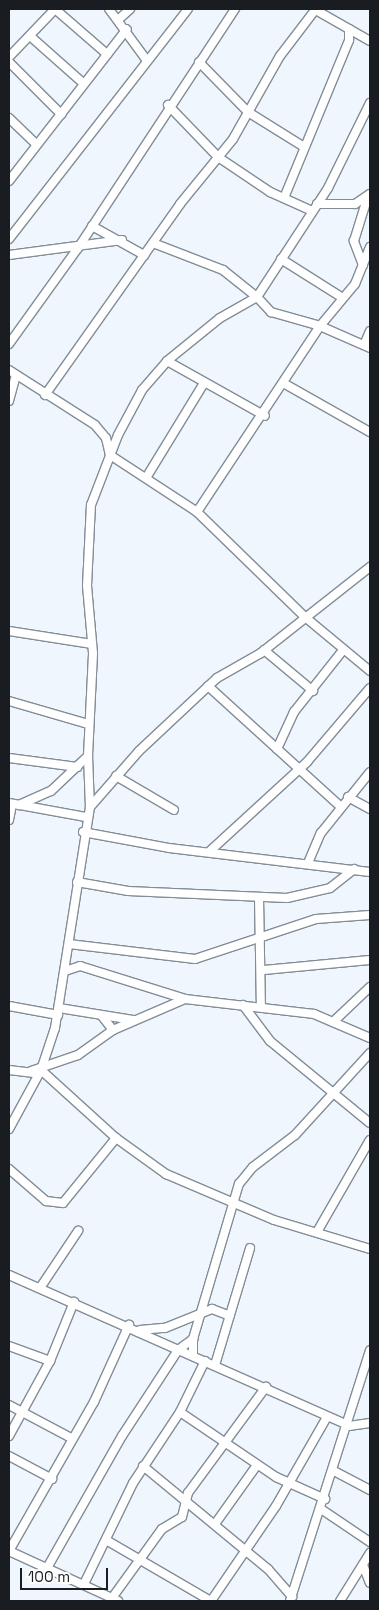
<!DOCTYPE html>
<html>
<head>
<meta charset="utf-8">
<style>
  body { margin:0 }
  #map { position:relative; width:379px; height:1610px; overflow:hidden; background:#eff6fd; font-family:"Space Grotesk",sans-serif }
  div>[style] { position:absolute }
  .roads { filter:drop-shadow(1px 0 #838d97) drop-shadow(-1px 0 #838d97) drop-shadow(0 1px #838d97) drop-shadow(0 -1px #838d97) }
  .minor>* { height:8px; margin:-4px; padding:0 4px; transform-origin:4px; border-radius:4px; background:#fff }
  span { translate:-50% -50%; white-space:nowrap; text-align:center; line-height:1.15; -webkit-text-stroke:4px #fff; paint-order:stroke }
  .frame { position:absolute; inset:0; border:10px solid #191d21; pointer-events:none }
  .scale { position:absolute; left:20px; top:1568px; width:88px; height:22px; box-sizing:border-box; border:2px solid #191d21; border-top:0; padding-left:6px; font-size:15px; line-height:18px; white-space:nowrap; color:#191d21; -webkit-text-stroke:4px #fff; paint-order:stroke }
</style>
</head>
<body>
<div id="map">
  <div class="roads">
    <div class="minor">
      <div style="left:55px;top:9px;width:69px;rotate:40.9deg"></div>
      <div style="left:109px;top:9px;width:61px;rotate:53.7deg"></div>
      <div style="left:314px;top:9px;width:64px;rotate:29.7deg"></div>
      <div style="left:119px;top:19px;width:15px;rotate:-42deg"></div>
      <div style="left:30px;top:36px;width:72px;rotate:41.6deg"></div>
      <div style="left:9px;top:57px;width:66px;rotate:-46.2deg"></div>
      <div style="left:9px;top:62px;width:74px;rotate:45deg"></div>
      <div style="left:199px;top:62px;width:70px;rotate:45.6deg"></div>
      <div style="left:248px;top:112px;width:66px;rotate:32deg"></div>
      <div style="left:168px;top:105px;width:72px;rotate:46.1deg"></div>
      <div style="left:218px;top:157px;width:63px;rotate:33.9deg"></div>
      <div style="left:270px;top:192px;width:46px;rotate:24.3deg"></div>
      <div style="left:9px;top:118px;width:37px;rotate:44deg"></div>
      <div style="left:9px;top:181px;width:192px;rotate:-52.2deg"></div>
      <div style="left:284px;top:198px;width:171px;rotate:-67.6deg"></div>
      <div style="left:349px;top:40px;width:11px;rotate:-90deg"></div>
      <div style="left:317px;top:204px;width:38px"></div>
      <div style="left:355px;top:204px;width:18px;rotate:-34deg"></div>
      <div style="left:92px;top:226px;width:60px;rotate:29.1deg"></div>
      <div style="left:9px;top:239px;width:291px;rotate:-52.1deg"></div>
      <div style="left:153px;top:243px;width:75px;rotate:21.1deg"></div>
      <div style="left:223px;top:270px;width:43px;rotate:38.5deg"></div>
      <div style="left:257px;top:297px;width:130px;rotate:-56.9deg"></div>
      <div style="left:328px;top:188px;width:95px;rotate:-63.7deg"></div>
      <div style="left:370px;top:247px;width:40px;rotate:112deg"></div>
      <div style="left:355px;top:284px;width:55px;rotate:129.8deg"></div>
      <div style="left:320px;top:326px;width:55px;rotate:23.7deg"></div>
      <div style="left:9px;top:255px;width:114px;rotate:-7.6deg"></div>
      <div style="left:281px;top:259px;width:71px;rotate:32.3deg"></div>
      <div style="left:363px;top:265px;width:26px;rotate:-111deg"></div>
      <div style="left:354px;top:241px;width:44px;rotate:-72.8deg"></div>
      <div style="left:9px;top:344px;width:118px;rotate:-54.3deg"></div>
      <div style="left:78px;top:248px;width:286px;rotate:-56.7deg"></div>
      <div style="left:364px;top:345px;width:15px;rotate:-67deg"></div>
      <div style="left:167px;top:361px;width:112px;rotate:29.3deg"></div>
      <div style="left:9px;top:370px;width:102px;rotate:32.6deg"></div>
      <div style="left:95px;top:425px;width:17px;rotate:50deg"></div>
      <div style="left:106px;top:438px;width:17px;rotate:77deg"></div>
      <div style="left:110px;top:455px;width:104px;rotate:33.2deg"></div>
      <div style="left:197px;top:512px;width:151px;rotate:44.2deg"></div>
      <div style="left:305px;top:617px;width:85px;rotate:39.7deg"></div>
      <div style="left:285px;top:384px;width:98px;rotate:29.5deg"></div>
      <div style="left:45px;top:395px;width:234px;rotate:-54.7deg"></div>
      <div style="left:180px;top:204px;width:84px;rotate:-50.8deg"></div>
      <div style="left:233px;top:139px;width:95px;rotate:-60.5deg"></div>
      <div style="left:280px;top:56px;width:58px;rotate:-52.7deg"></div>
      <div style="left:9px;top:401px;width:27px;rotate:-75deg"></div>
      <div style="left:146px;top:478px;width:111px;rotate:-58.6deg"></div>
      <div style="left:9px;top:631px;width:84px;rotate:8.9deg"></div>
      <div style="left:264px;top:650px;width:64px;rotate:39.9deg"></div>
      <div style="left:208px;top:686px;width:178px;rotate:42.3deg"></div>
      <div style="left:9px;top:701px;width:82px;rotate:16.2deg"></div>
      <div style="left:277px;top:749px;width:41px;rotate:-65.3deg"></div>
      <div style="left:294px;top:712px;width:80px;rotate:-51.6deg"></div>
      <div style="left:88px;top:756px;width:51px;rotate:87.8deg"></div>
      <div style="left:9px;top:758px;width:69px;rotate:7.5deg"></div>
      <div style="left:116px;top:776px;width:67px;rotate:30.4deg"></div>
      <div style="left:348px;top:797px;width:25px;rotate:29deg"></div>
      <div style="left:9px;top:803px;width:78px;rotate:10.3deg"></div>
      <div style="left:19px;top:805px;width:35px;rotate:-24deg"></div>
      <div style="left:51px;top:791px;width:51px;rotate:-43.4deg"></div>
      <div style="left:88px;top:756px;width:103px;rotate:-87.2deg"></div>
      <div style="left:93px;top:653px;width:67px;rotate:-95.1deg"></div>
      <div style="left:87px;top:586px;width:81px;rotate:-87.2deg"></div>
      <div style="left:91px;top:505px;width:75px;rotate:-68.9deg"></div>
      <div style="left:118px;top:435px;width:51px;rotate:-61.9deg"></div>
      <div style="left:142px;top:390px;width:38px;rotate:-49deg"></div>
      <div style="left:167px;top:361px;width:68px;rotate:-39.1deg"></div>
      <div style="left:220px;top:318px;width:43px;rotate:-29.6deg"></div>
      <div style="left:257px;top:297px;width:21px;rotate:47deg"></div>
      <div style="left:271px;top:312px;width:51px;rotate:15.9deg"></div>
      <div style="left:320px;top:326px;width:223px;rotate:123.5deg"></div>
      <div style="left:9px;top:820px;width:16px;rotate:-79deg"></div>
      <div style="left:83px;top:832px;width:87px;rotate:10.5deg"></div>
      <div style="left:169px;top:848px;width:202px;rotate:6.8deg"></div>
      <div style="left:210px;top:851px;width:132px;rotate:-42.5deg"></div>
      <div style="left:307px;top:762px;width:97px;rotate:-49.6deg"></div>
      <div style="left:308px;top:863px;width:33px;rotate:-67deg"></div>
      <div style="left:321px;top:833px;width:78px;rotate:-51.2deg"></div>
      <div style="left:77px;top:882px;width:52px;rotate:10deg"></div>
      <div style="left:128px;top:891px;width:159px;rotate:2.5deg"></div>
      <div style="left:287px;top:898px;width:44px;rotate:-13.1deg"></div>
      <div style="left:330px;top:888px;width:31px;rotate:-38deg"></div>
      <div style="left:259px;top:897px;width:110px;rotate:89deg"></div>
      <div style="left:69px;top:944px;width:127px;rotate:6.8deg"></div>
      <div style="left:195px;top:959px;width:127px;rotate:-18.3deg"></div>
      <div style="left:316px;top:919px;width:54px;rotate:-4.2deg"></div>
      <div style="left:264px;top:970px;width:106px;rotate:-5.4deg"></div>
      <div style="left:65px;top:971px;width:16px;rotate:-18deg"></div>
      <div style="left:80px;top:966px;width:110px;rotate:17.4deg"></div>
      <div style="left:243px;top:1005px;width:45px;rotate:53.1deg"></div>
      <div style="left:270px;top:1041px;width:129px;rotate:39.4deg"></div>
      <div style="left:9px;top:1006px;width:50px;rotate:10.4deg"></div>
      <div style="left:59px;top:1008px;width:75px;rotate:9.2deg"></div>
      <div style="left:102px;top:1016px;width:18px;rotate:52deg"></div>
      <div style="left:333px;top:1022px;width:51px;rotate:-43.4deg"></div>
      <div style="left:9px;top:1070px;width:25px;rotate:7deg"></div>
      <div style="left:41px;top:1070px;width:101px;rotate:42.2deg"></div>
      <div style="left:116px;top:1138px;width:62px;rotate:35.8deg"></div>
      <div style="left:166px;top:1174px;width:117px;rotate:23.1deg"></div>
      <div style="left:274px;top:1220px;width:100px;rotate:16.8deg"></div>
      <div style="left:31px;top:1071px;width:50px;rotate:-18.8deg"></div>
      <div style="left:78px;top:1055px;width:43px;rotate:-35.5deg"></div>
      <div style="left:113px;top:1030px;width:78px;rotate:-23.3deg"></div>
      <div style="left:185px;top:999px;width:130px;rotate:6.6deg"></div>
      <div style="left:314px;top:1014px;width:61px;rotate:23.2deg"></div>
      <div style="left:9px;top:1129px;width:67px;rotate:-61.5deg"></div>
      <div style="left:41px;top:1070px;width:44px;rotate:-71.6deg"></div>
      <div style="left:55px;top:1028px;width:224px;rotate:-81deg"></div>
      <div style="left:90px;top:807px;width:74px;rotate:-48.8deg"></div>
      <div style="left:139px;top:751px;width:107px;rotate:-43.1deg"></div>
      <div style="left:217px;top:678px;width:51px;rotate:-29.6deg"></div>
      <div style="left:261px;top:653px;width:139px;rotate:-38.3deg"></div>
      <div style="left:9px;top:1169px;width:49px;rotate:40.9deg"></div>
      <div style="left:46px;top:1201px;width:17px;rotate:7deg"></div>
      <div style="left:63px;top:1203px;width:84px;rotate:-50.8deg"></div>
      <div style="left:317px;top:1232px;width:106px;rotate:-60.1deg"></div>
      <div style="left:9px;top:1275px;width:372px;rotate:23.9deg"></div>
      <div style="left:349px;top:1426px;width:21px;rotate:-8deg"></div>
      <div style="left:40px;top:1288px;width:69px;rotate:-56.3deg"></div>
      <div style="left:140px;top:1330px;width:25px;rotate:-5deg"></div>
      <div style="left:165px;top:1328px;width:51px;rotate:-22deg"></div>
      <div style="left:212px;top:1309px;width:19px;rotate:21deg"></div>
      <div style="left:9px;top:1346px;width:44px;rotate:20.1deg"></div>
      <div style="left:193px;top:1356px;width:17px;rotate:-90deg"></div>
      <div style="left:193px;top:1339px;width:162px;rotate:-73.5deg"></div>
      <div style="left:239px;top:1184px;width:22px;rotate:-51deg"></div>
      <div style="left:253px;top:1167px;width:53px;rotate:-37.3deg"></div>
      <div style="left:295px;top:1135px;width:111px;rotate:-47.6deg"></div>
      <div style="left:215px;top:1365px;width:122px;rotate:-73.3deg"></div>
      <div style="left:9px;top:1405px;width:72px;rotate:28deg"></div>
      <div style="left:180px;top:1412px;width:116px;rotate:34.1deg"></div>
      <div style="left:276px;top:1477px;width:54px;rotate:24.2deg"></div>
      <div style="left:9px;top:1436px;width:85px;rotate:-61.3deg"></div>
      <div style="left:50px;top:1361px;width:64px;rotate:-67.9deg"></div>
      <div style="left:9px;top:1456px;width:49px;rotate:28.1deg"></div>
      <div style="left:143px;top:1466px;width:162px;rotate:39.5deg"></div>
      <div style="left:268px;top:1569px;width:37px;rotate:49deg"></div>
      <div style="left:334px;top:1471px;width:41px;rotate:27.8deg"></div>
      <div style="left:321px;top:1509px;width:59px;rotate:34deg"></div>
      <div style="left:215px;top:1524px;width:72px;rotate:-54.6deg"></div>
      <div style="left:106px;top:1540px;width:121px;rotate:30.2deg"></div>
      <div style="left:9px;top:1551px;width:172px;rotate:-60.3deg"></div>
      <div style="left:94px;top:1402px;width:85px;rotate:-65.6deg"></div>
      <div style="left:9px;top:1551px;width:120px;rotate:24.6deg"></div>
      <div style="left:363px;top:1565px;width:19px;rotate:69deg"></div>
      <div style="left:47px;top:1568px;width:152px;rotate:-60.4deg"></div>
      <div style="left:122px;top:1436px;width:103px;rotate:-56.9deg"></div>
      <div style="left:178px;top:1350px;width:19px;rotate:-36deg"></div>
      <div style="left:84px;top:1584px;width:112px;rotate:-64.1deg"></div>
      <div style="left:133px;top:1483px;width:85px;rotate:-56.5deg"></div>
      <div style="left:180px;top:1412px;width:57px;rotate:-63.9deg"></div>
      <div style="left:112px;top:1598px;width:85px;rotate:-54.1deg"></div>
      <div style="left:162px;top:1529px;width:23px;rotate:-31deg"></div>
      <div style="left:182px;top:1517px;width:25px;rotate:-76deg"></div>
      <div style="left:188px;top:1493px;width:132px;rotate:-53.7deg"></div>
      <div style="left:211px;top:1601px;width:115px;rotate:-55.6deg"></div>
      <div style="left:276px;top:1506px;width:103px;rotate:-60.2deg"></div>
      <div style="left:290px;top:1601px;width:263px;rotate:-72.3deg"></div>
      <div style="left:340px;top:1601px;width:57px;rotate:-58deg"></div>
    </div>
  </div>
  <div class="frame"></div>
  <div class="scale">100 m</div>
</div>
</body>
</html>
